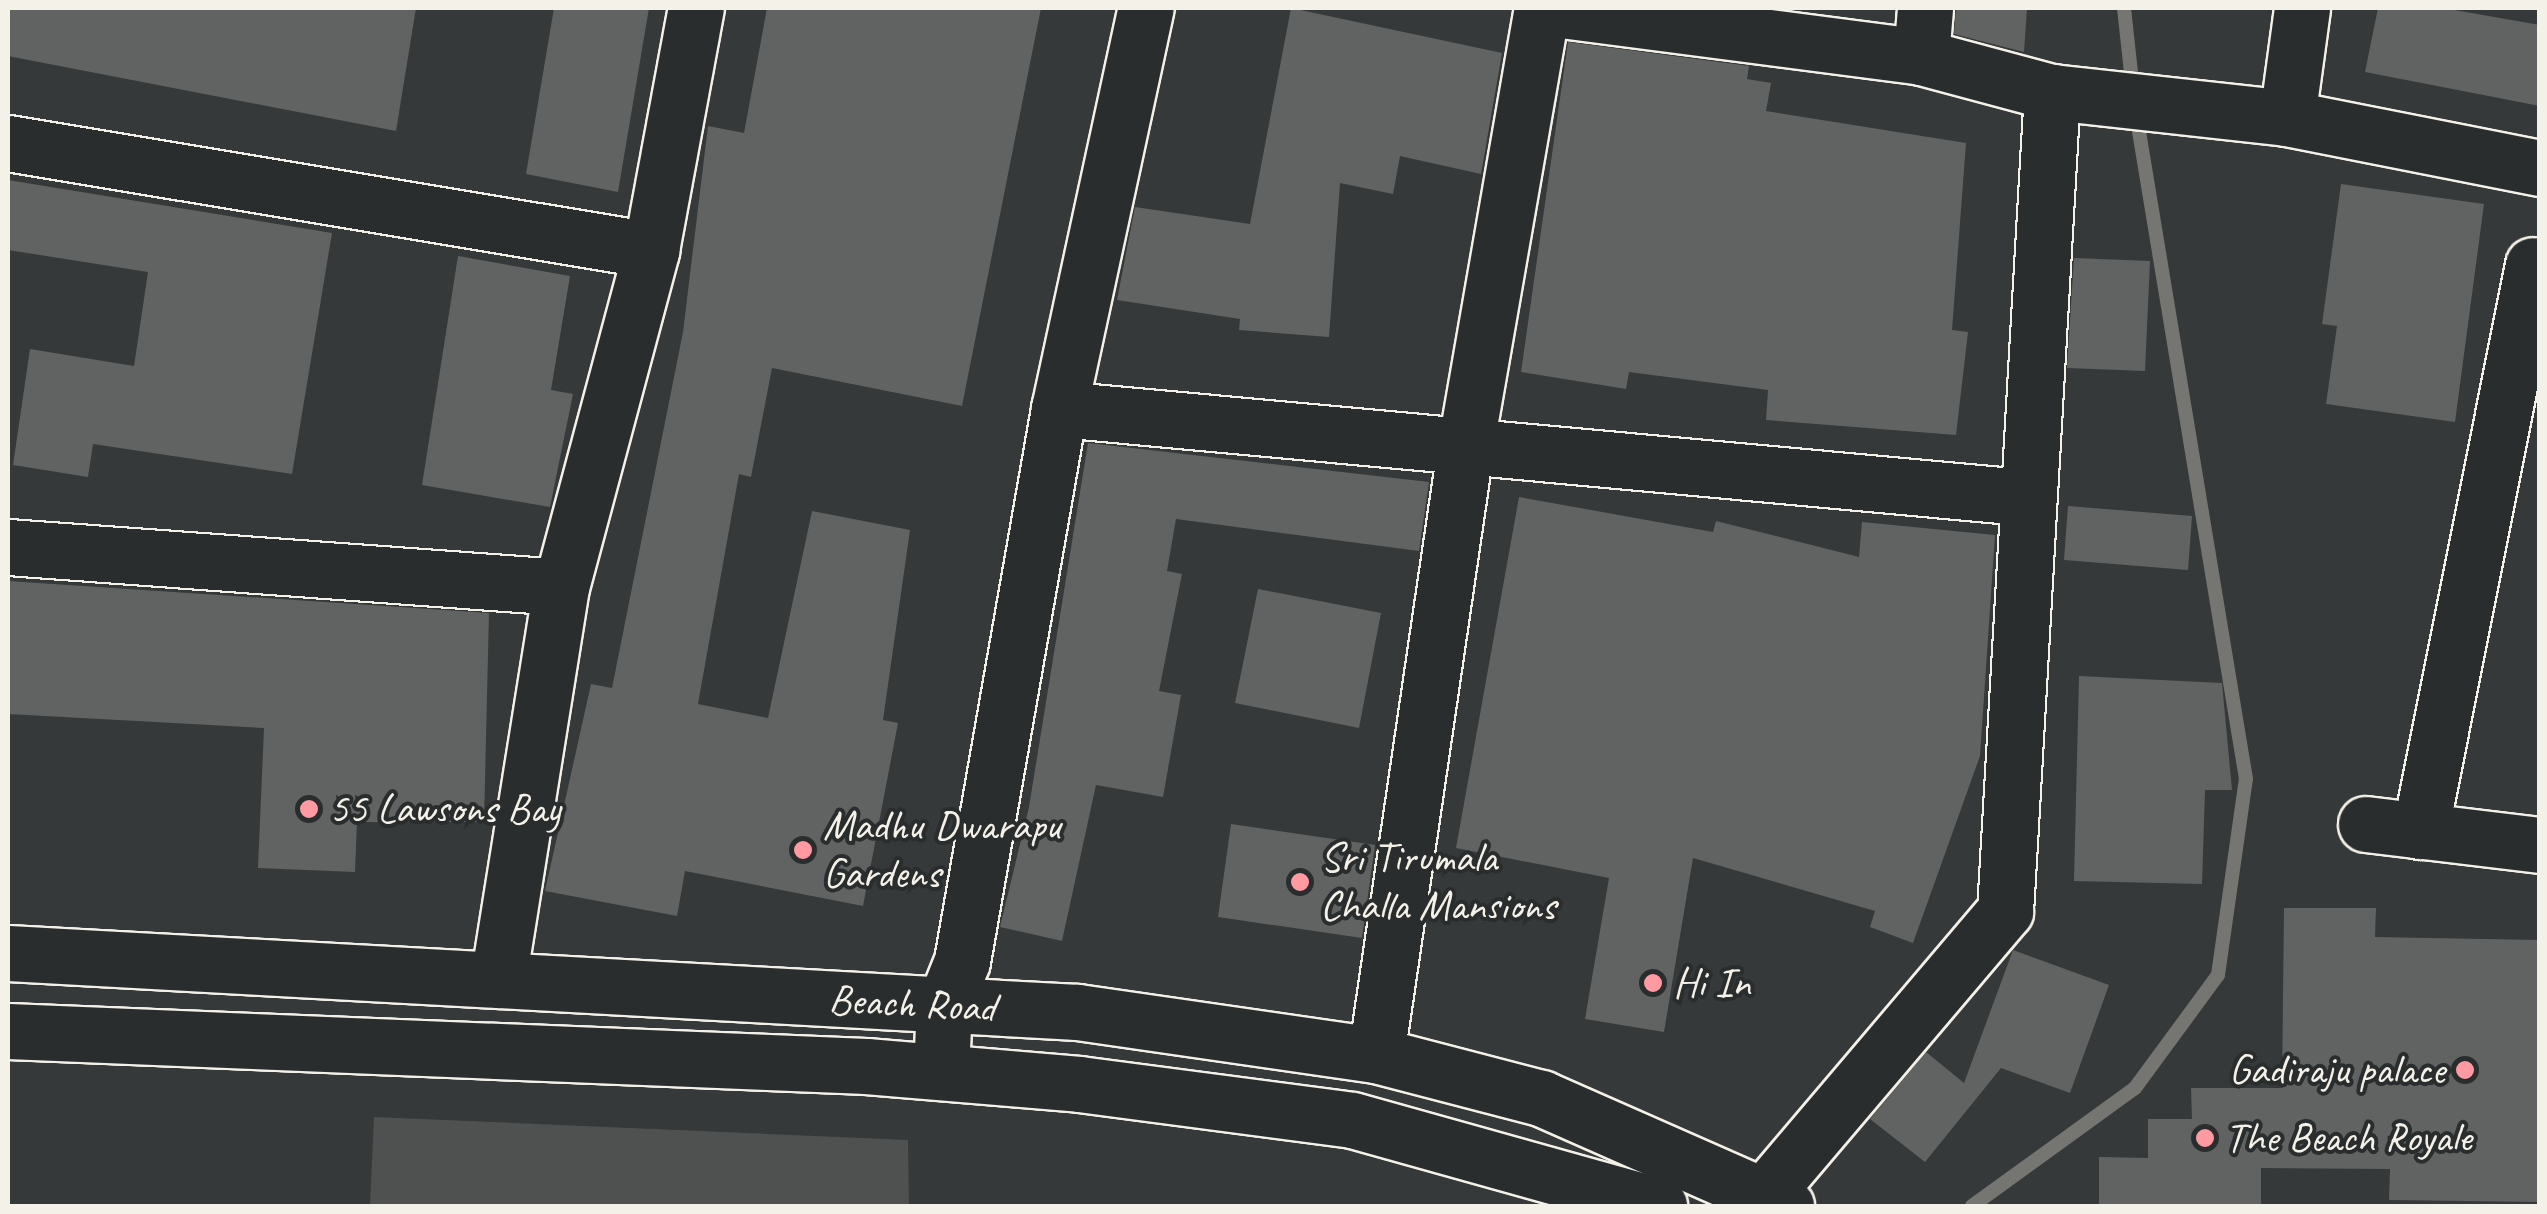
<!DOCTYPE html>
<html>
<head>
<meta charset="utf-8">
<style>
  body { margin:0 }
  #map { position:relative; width:2547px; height:1214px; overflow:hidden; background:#363939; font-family:Caveat,sans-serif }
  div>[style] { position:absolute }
  .green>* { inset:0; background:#4e514f }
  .stream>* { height:14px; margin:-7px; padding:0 7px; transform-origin:7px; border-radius:7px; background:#757572 }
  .building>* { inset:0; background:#616362 }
  .roads { filter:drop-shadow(2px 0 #f4f1e8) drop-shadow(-2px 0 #f4f1e8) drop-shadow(0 2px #f4f1e8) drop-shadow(0 -2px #f4f1e8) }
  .minor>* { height:55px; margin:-27.5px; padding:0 27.5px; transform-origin:27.5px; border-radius:27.5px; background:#2a2d2e }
  .major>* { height:55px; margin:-27.5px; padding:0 27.5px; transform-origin:27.5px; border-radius:27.5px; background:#2a2d2e }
  .dots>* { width:28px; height:28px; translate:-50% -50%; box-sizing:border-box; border:5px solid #2a2d2e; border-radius:50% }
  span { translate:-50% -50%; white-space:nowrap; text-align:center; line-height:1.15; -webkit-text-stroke:8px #2a2d2e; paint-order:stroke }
  .poi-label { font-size:42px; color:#f4f1e8 }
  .left { translate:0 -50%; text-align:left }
  .right { translate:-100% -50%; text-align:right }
  .street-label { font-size:42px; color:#f4f1e8 }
  .frame { position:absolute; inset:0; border:10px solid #f4f1e8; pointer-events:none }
</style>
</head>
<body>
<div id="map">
  <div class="green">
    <div style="clip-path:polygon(374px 1117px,908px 1140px,909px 1206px,370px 1206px)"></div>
  </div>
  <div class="stream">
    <div style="left:2124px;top:8px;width:83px;rotate:83.8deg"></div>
    <div style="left:1972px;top:1206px;width:201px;rotate:-35.9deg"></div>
    <div style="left:2135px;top:1088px;width:140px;rotate:-53.7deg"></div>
    <div style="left:2218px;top:975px;width:198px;rotate:-81.9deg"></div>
    <div style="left:2246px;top:779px;width:675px;rotate:-99.38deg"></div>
  </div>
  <div class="building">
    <div style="clip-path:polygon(8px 8px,416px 8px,396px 131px,8px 56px)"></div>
    <div style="clip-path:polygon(554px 8px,649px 8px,618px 192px,526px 174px)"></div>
    <div style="clip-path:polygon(767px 8px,1041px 8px,962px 406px,772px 368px,751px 477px,739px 474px,698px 704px,768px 718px,812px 511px,910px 530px,883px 720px,898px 723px,863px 906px,685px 871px,677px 916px,545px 891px,591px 684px,612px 688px,683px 332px,708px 126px,744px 133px)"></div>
    <div style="clip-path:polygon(1291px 8px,1502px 53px,1481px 174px,1400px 156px,1393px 194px,1340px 183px,1329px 337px,1239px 330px,1240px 319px,1117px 300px,1135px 207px,1250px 224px)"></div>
    <div style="clip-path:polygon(1956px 8px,2027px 8px,2024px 52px,1954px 34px)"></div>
    <div style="clip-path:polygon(2378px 8px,2443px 8px,2540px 25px,2540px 106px,2365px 72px)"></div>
    <div style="clip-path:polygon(1568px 42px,1749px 66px,1747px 79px,1771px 83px,1766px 111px,1966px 143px,1952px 330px,1968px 332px,1956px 435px,1766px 420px,1768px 390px,1629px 372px,1626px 389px,1521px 372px)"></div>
    <div style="clip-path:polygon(8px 180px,332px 233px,292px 474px,93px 444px,88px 477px,13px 465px,30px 349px,134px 366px,148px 272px,8px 250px)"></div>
    <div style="clip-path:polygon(2341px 184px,2484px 204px,2455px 422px,2326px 404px,2337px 326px,2322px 324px)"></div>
    <div style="clip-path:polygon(458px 256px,570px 276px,551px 390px,573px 394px,550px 507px,422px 485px)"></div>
    <div style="clip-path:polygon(2074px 258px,2150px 261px,2145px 371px,2067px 368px)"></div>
    <div style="clip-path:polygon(1088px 443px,1429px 482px,1419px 551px,1176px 519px,1167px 571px,1182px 574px,1159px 691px,1181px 695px,1163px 797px,1096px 785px,1062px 941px,1000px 927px,1029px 807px)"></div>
    <div style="clip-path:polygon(1519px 497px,1713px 532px,1716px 521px,1859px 557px,1862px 522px,1995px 535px,1980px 756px,1913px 943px,1870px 927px,1875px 911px,1693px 858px,1664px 1032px,1585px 1019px,1609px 878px,1456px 848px)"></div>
    <div style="clip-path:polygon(2068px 506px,2192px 516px,2188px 570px,2064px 560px)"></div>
    <div style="clip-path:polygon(8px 581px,489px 613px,484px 822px,357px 822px,355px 872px,258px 868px,264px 728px,8px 714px)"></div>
    <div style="clip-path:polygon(1258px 589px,1381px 613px,1359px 728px,1235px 703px)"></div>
    <div style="clip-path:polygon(2079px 676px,2222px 683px,2232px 790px,2205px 790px,2202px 884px,2074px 881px)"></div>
    <div style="clip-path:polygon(1231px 824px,1375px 845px,1362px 938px,1218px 917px)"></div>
    <div style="clip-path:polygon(2284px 908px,2376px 908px,2375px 937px,2540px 940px,2540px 1202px,2389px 1200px,2390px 1169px,2261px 1168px,2261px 1206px,2099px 1206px,2099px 1157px,2148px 1158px,2148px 1119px,2192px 1119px,2191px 1088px,2282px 1088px)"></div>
    <div style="clip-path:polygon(2013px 950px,2109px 985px,2070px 1093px,2001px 1068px,1925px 1162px,1870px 1119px,1926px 1052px,1964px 1083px)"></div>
  </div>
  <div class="roads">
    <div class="minor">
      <div style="left:1546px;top:8px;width:378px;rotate:7.4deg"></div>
      <div style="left:1921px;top:57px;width:136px;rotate:15deg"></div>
      <div style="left:2052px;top:92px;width:820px;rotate:93.28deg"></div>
      <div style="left:2005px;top:911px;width:370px;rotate:130.3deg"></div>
      <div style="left:1921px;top:57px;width:49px;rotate:-85.3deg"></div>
      <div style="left:2052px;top:92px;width:236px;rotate:6.3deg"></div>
      <div style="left:2287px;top:118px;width:258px;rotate:11.2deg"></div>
      <div style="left:2287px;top:118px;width:111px;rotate:-82.2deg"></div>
      <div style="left:8px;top:143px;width:652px;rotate:9.45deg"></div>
      <div style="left:1059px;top:409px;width:967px;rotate:5.22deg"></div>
      <div style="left:8px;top:547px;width:554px;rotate:4.14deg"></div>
      <div style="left:2366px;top:824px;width:175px;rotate:6.9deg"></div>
      <div style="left:2420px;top:831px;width:577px;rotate:-78.71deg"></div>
      <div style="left:498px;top:980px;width:398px;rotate:-80.9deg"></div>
      <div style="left:561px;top:587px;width:349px;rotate:-75deg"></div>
      <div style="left:651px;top:250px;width:246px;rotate:-79.5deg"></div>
      <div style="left:1376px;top:1055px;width:619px;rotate:-81.63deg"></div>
      <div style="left:1466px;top:443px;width:442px;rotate:-80.1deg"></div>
      <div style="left:941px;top:1071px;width:65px;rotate:-87.4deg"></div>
      <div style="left:944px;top:1006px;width:48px;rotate:-68.2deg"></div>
      <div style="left:962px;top:961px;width:560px;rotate:-80.03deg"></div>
      <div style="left:1059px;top:409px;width:410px;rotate:-77.8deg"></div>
    </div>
    <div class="major">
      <div style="left:8px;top:953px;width:1071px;rotate:3.16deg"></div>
      <div style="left:1077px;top:1012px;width:302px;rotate:8.2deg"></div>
      <div style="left:1376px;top:1055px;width:171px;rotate:14.6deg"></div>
      <div style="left:1541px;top:1098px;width:268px;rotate:23.8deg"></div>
      <div style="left:8px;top:1031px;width:859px;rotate:2.34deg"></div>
      <div style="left:866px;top:1066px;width:214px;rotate:4.8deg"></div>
      <div style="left:1079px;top:1084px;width:275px;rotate:7.5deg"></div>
      <div style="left:1352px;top:1120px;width:319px;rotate:15.6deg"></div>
    </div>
  </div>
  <div class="dots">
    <div style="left:309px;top:809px;background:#ff9aa2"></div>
    <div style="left:803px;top:850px;background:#ff9aa2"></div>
    <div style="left:1300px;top:882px;background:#ff9aa2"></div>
    <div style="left:1653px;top:983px;background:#ff9aa2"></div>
    <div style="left:2465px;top:1070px;background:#ff9aa2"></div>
    <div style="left:2205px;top:1138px;background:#ff9aa2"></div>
  </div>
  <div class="poi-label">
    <span class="left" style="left:329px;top:809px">55 Lawsons Bay</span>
    <span class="left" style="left:823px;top:850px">Madhu Dwarapu<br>Gardens</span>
    <span class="left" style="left:1320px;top:882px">Sri Tirumala<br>Challa Mansions</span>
    <span class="left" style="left:1673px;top:983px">Hi In</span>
    <span class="right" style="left:2445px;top:1070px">Gadiraju palace</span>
    <span class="left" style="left:2225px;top:1138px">The Beach Royale</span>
  </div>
  <div class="street-label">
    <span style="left:912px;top:1004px;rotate:3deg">Beach Road</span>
  </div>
  <div class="frame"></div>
</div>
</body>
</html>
